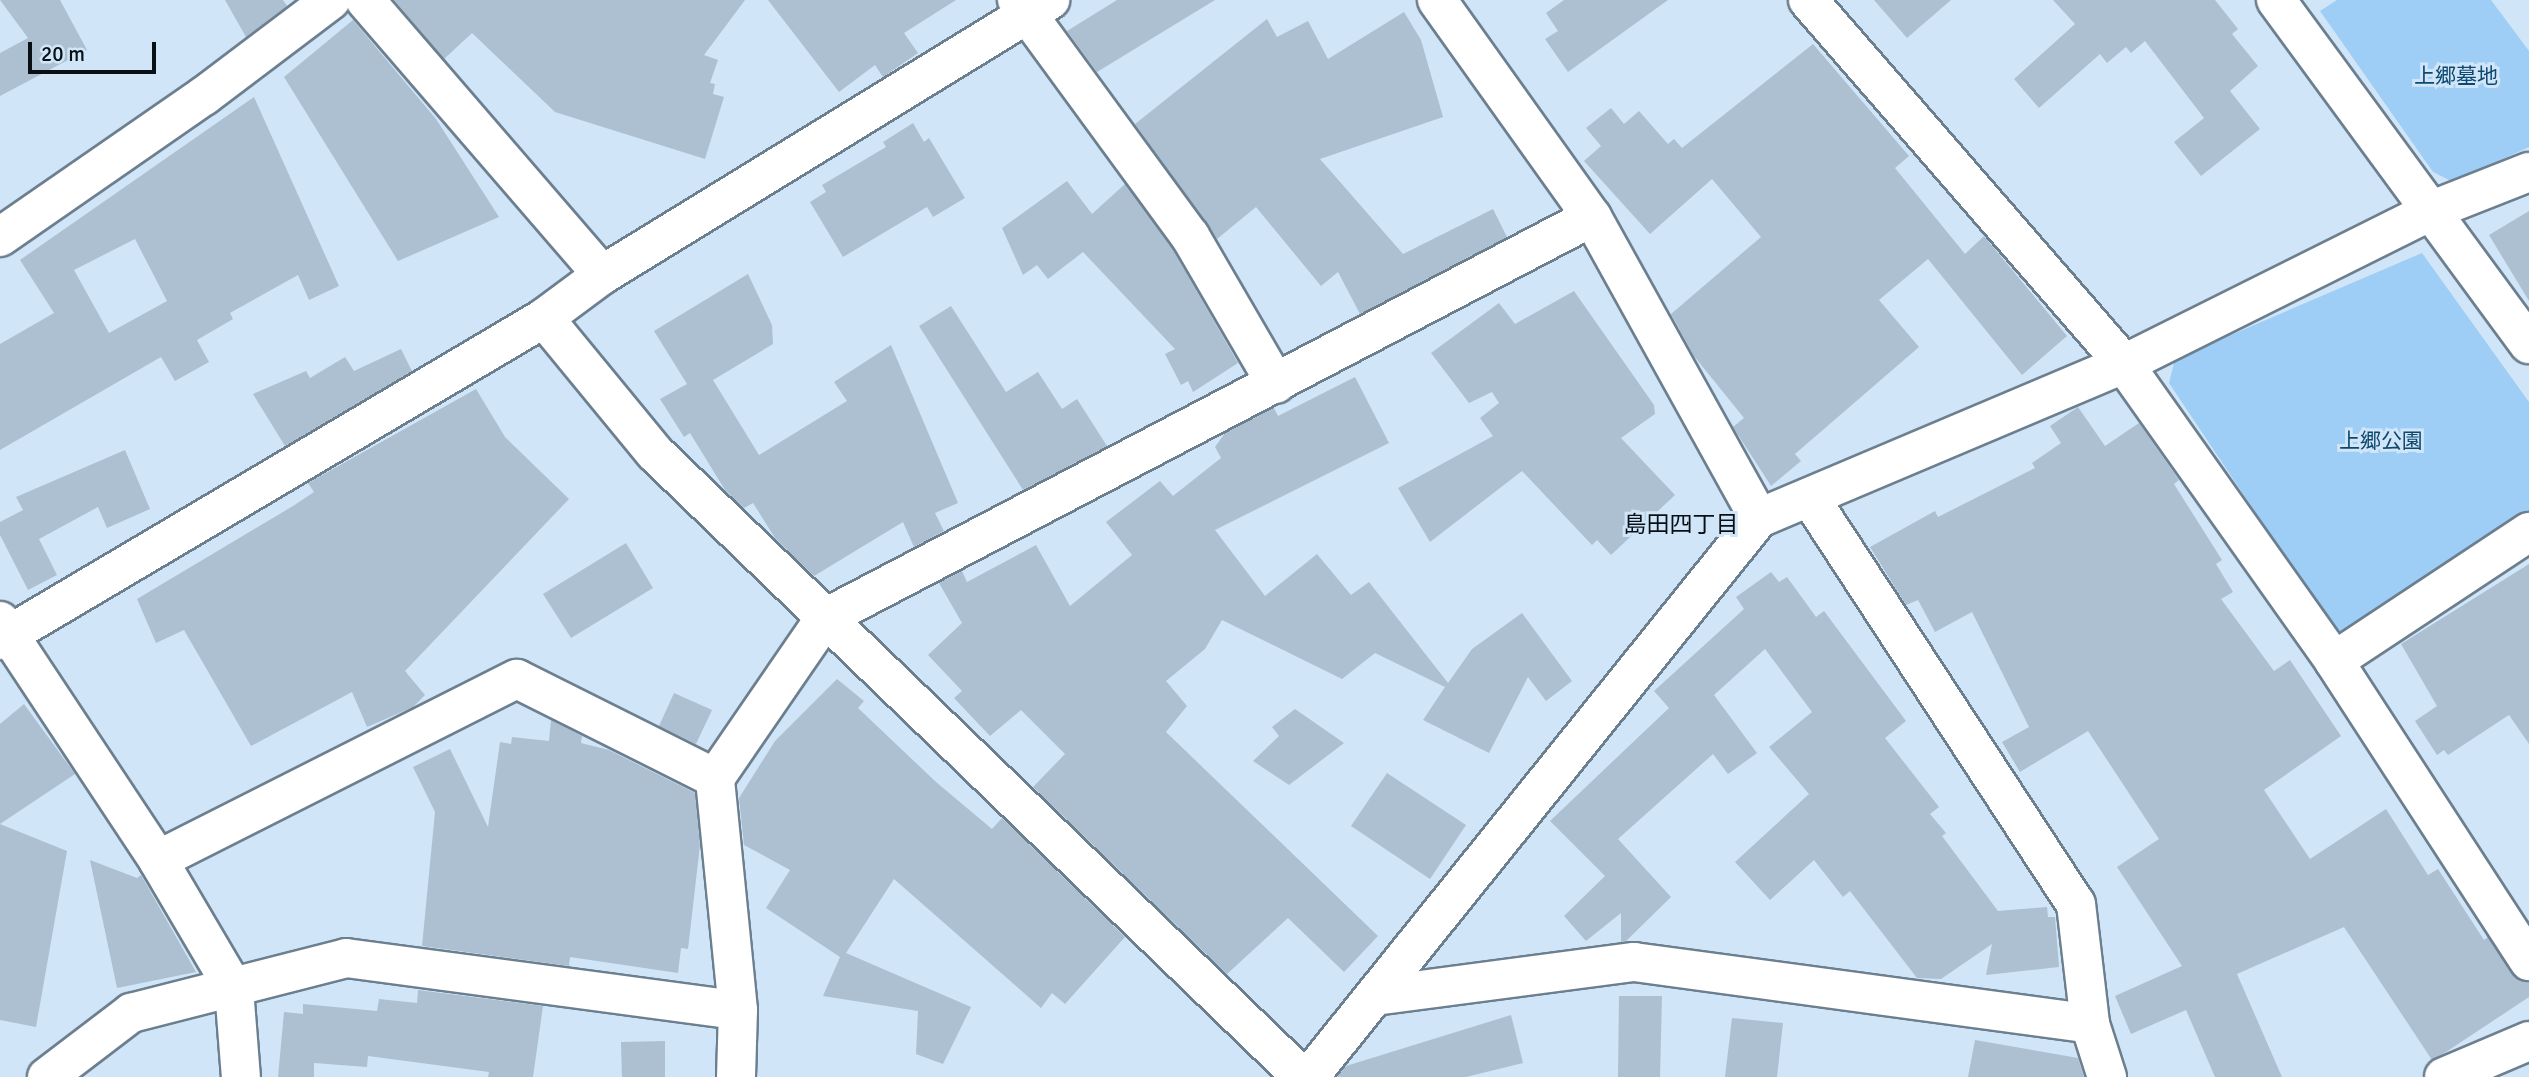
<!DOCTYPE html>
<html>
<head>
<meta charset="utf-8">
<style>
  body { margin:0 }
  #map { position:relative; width:2529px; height:1077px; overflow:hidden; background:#d0e5f7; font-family:Signika,"Noto Sans JP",sans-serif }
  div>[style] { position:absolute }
  .green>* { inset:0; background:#9ecef5 }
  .building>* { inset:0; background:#acc0d1 }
  .roads { filter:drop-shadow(2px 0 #6c7f8f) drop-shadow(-2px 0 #6c7f8f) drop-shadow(0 2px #6c7f8f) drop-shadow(0 -2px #6c7f8f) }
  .minor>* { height:38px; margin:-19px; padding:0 19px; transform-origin:19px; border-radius:19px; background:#fff }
  .tertiary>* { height:38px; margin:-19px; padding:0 19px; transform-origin:19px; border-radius:19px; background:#fff }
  span { translate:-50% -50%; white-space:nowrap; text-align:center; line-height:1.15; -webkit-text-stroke:6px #d0e5f7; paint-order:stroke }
  .park-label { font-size:21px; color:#0d486e }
  .neighbourhood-label { font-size:23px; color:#080f15 }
  .scale { position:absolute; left:28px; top:42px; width:128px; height:32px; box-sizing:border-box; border:4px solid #080f15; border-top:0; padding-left:9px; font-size:21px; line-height:24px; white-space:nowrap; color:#080f15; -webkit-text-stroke:5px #d0e5f7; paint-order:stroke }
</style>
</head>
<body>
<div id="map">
  <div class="green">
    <div style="clip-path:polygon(2337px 0,2491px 0,2529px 51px,2529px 147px,2453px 182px,2433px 172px,2320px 11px)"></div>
    <div style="clip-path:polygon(2422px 253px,2529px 402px,2529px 518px,2356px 632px,2334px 630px,2169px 383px,2175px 359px)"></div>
  </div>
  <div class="building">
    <div style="clip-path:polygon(0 0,60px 0,87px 50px,0 96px,0 53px,28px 38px)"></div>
    <div style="clip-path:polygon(225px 0,283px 0,287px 6px,246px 37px)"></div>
    <div style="clip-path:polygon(394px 0,745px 0,704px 55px,718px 60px,710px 83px,715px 84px,713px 94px,724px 97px,705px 159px,555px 112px,472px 33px,444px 59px)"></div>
    <div style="clip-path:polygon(768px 0,956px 0,904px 33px,918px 53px,883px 77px,875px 65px,839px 92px)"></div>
    <div style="clip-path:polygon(1117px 0,1215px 0,1097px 72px,1067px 31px)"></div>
    <div style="clip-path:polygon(1564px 0,1668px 0,1568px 72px,1545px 39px,1558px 31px,1546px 13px)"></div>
    <div style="clip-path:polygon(1874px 0,1951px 0,1907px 38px)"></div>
    <div style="clip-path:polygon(2053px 0,2215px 0,2238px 29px,2232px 34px,2258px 66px,2230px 91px,2260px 129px,2201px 176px,2174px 142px,2204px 118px,2145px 41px,2131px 53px,2126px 47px,2107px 63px,2100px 54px,2039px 108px,2014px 79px,2075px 24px)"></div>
    <div style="clip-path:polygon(1404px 12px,1421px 40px,1443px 117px,1320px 159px,1403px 254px,1493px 209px,1507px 237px,1360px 314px,1338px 272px,1321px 286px,1256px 207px,1217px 239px,1135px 124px,1267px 19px,1277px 37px,1308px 21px,1328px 59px)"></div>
    <div style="clip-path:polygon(353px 20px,436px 119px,499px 217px,398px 261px,284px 77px)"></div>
    <div style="clip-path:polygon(1813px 44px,1909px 156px,1895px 168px,1965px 254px,1984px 236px,2067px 336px,2022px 375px,1928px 259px,1879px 300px,1919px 347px,1795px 454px,1801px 461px,1771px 486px,1733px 427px,1744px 418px,1694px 356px,1671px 314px,1761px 237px,1712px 179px,1650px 234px,1584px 161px,1601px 146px,1586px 128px,1611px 108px,1624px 124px,1639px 111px,1668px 144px,1674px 139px,1682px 148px)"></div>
    <div style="clip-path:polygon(evenodd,254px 97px,339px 286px,309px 300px,298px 275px,230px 313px,233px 319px,197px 340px,209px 362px,175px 381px,161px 357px,0 450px,0 344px,54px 313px,20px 260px,254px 97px,135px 239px,167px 301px,109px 333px,74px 270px,135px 239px)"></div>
    <div style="clip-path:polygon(913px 123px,924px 142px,929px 138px,965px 198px,933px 217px,927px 207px,843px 257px,810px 202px,826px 192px,822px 185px,886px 147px,883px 142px)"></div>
    <div style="clip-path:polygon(1067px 181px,1092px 214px,1125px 184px,1172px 248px,1238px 363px,1193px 392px,1188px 381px,1181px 385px,1165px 354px,1175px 349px,1083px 252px,1048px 279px,1037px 265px,1023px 275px,1002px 228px)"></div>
    <div style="clip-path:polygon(2529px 211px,2529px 301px,2489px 235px)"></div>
    <div style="clip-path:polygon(748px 274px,772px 325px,773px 344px,713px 380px,759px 455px,847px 401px,834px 382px,891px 345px,958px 503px,935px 513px,944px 531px,914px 547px,903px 522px,814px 576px,775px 538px,753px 503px,744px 508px,725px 490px,690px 433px,684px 437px,660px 399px,687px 384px,654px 331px)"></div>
    <div style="clip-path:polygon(1574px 291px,1654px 405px,1655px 414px,1621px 438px,1675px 495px,1611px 555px,1597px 540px,1592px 545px,1522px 471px,1430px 542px,1398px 488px,1493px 436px,1480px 418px,1499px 403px,1492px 392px,1469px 403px,1431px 353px,1499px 303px,1515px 324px)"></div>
    <div style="clip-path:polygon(951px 306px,1006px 392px,1038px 372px,1062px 409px,1077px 399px,1107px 446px,1023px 490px,919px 326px)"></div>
    <div style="clip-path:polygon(401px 349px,412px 371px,285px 446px,253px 394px,306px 371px,310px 378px,345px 357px,354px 371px)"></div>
    <div style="clip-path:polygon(1355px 377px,1389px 443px,1215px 530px,1265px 596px,1317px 554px,1351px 595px,1369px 582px,1448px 683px,1472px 649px,1522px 613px,1572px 681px,1546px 701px,1528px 677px,1489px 753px,1423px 720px,1445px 687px,1375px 653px,1342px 679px,1222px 620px,1205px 649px,1166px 681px,1187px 706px,1166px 732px,1378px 936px,1344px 972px,1288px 918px,1227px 974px,1033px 787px,1065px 754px,1021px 710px,990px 736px,954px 698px,962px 691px,928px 655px,962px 623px,939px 583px,962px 571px,967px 582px,1036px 545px,1070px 606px,1132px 555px,1106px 522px,1160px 481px,1173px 496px,1221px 458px,1215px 447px,1225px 433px,1274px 408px,1278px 416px)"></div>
    <div style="clip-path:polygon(476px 389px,505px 437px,569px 499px,405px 671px,425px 695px,413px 707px,367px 727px,352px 692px,251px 746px,184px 630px,156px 643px,137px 599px,293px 506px,314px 492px,308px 483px)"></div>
    <div style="clip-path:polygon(2078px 407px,2105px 446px,2139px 423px,2179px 480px,2174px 484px,2222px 560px,2216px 564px,2233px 592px,2221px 599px,2274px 671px,2290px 660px,2341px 736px,2264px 790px,2310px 859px,2386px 809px,2428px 875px,2438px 869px,2484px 940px,2488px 937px,2511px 973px,2529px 983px,2529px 997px,2446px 1052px,2432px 1060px,2344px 927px,2237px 974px,2282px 1077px,2215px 1077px,2186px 1010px,2131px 1034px,2115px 996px,2182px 966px,2117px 867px,2159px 839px,2088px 731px,2020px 772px,2002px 742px,2029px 727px,1972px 612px,1935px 632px,1918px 600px,1906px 605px,1870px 547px,1935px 511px,1938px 517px,2035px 468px,2032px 463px,2061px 443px,2050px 426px)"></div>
    <div style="clip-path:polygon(125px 450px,150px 509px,107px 528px,98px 507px,39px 539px,57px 575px,28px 590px,0 535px,0 522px,23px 510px,16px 497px)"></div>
    <div style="clip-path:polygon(626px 543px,653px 588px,571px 638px,543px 594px)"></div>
    <div style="clip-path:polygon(2529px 564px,2529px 744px,2509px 715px,2448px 755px,2444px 750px,2437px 755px,2415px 721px,2437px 706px,2401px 644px)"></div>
    <div style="clip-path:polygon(1771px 572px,1779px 582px,1787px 577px,1816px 617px,1824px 611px,1906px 721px,1885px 738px,1939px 807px,1930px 814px,1946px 833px,1942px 836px,1998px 911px,2047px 907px,2048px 917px,2055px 917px,2059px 967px,1986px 975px,1992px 944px,1941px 979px,1917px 978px,1850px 891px,1843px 897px,1814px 860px,1770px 900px,1735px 862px,1809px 794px,1769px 747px,1812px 712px,1765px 649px,1714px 695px,1757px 753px,1728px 774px,1713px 754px,1618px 839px,1671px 897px,1626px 941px,1621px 942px,1621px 913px,1586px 941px,1564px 916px,1605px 876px,1550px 821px,1669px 708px,1654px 691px,1744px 609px,1736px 597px)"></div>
    <div style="clip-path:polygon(837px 679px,864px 701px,858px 708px,936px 782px,992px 829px,1002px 818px,1125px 937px,1065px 1004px,1052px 993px,1041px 1008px,894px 879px,846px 953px,971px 1007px,943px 1064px,916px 1054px,918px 1011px,823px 996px,840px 957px,766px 908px,790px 870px,744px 845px,739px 798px,775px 741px)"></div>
    <div style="clip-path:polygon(674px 693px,712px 710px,696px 744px,659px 726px)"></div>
    <div style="clip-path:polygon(24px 704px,75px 774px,0 824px,0 724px)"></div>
    <div style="clip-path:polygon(1295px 709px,1344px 743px,1289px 785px,1253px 761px,1279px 736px,1272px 727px)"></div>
    <div style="clip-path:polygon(551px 720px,582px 736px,581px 743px,609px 750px,695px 793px,700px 845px,688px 949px,681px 948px,678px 973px,570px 957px,569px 966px,422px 946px,435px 812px,413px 767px,450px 749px,488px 827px,500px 742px,511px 744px,512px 737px,549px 741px)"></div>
    <div style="clip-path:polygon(1387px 773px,1466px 825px,1430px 879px,1351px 826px)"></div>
    <div style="clip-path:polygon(0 824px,67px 851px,36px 1027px,0 1020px)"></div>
    <div style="clip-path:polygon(90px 860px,137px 878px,141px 875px,196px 972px,117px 988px)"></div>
    <div style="clip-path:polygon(418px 990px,543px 1006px,533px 1077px,488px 1077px,489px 1072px,368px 1056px,367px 1067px,314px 1063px,314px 1077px,278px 1077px,284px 1012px,303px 1014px,303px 1004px,377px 1011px,379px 999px,417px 1003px)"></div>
    <div style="clip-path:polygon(1619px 996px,1662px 996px,1660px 1077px,1618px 1077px)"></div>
    <div style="clip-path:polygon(1511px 1015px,1523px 1063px,1466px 1077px,1337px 1077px,1346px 1066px)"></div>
    <div style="clip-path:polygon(1732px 1018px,1783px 1023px,1777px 1077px,1725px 1077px)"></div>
    <div style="clip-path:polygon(1975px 1040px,2078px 1058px,2084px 1077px,1968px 1077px)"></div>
    <div style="clip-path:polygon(665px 1041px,665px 1077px,622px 1077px,621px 1042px)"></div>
  </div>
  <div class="roads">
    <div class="minor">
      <div style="left:365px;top:0;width:363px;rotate:49.2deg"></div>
      <div style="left:1017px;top:0;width:293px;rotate:53.8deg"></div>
      <div style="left:1190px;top:236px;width:171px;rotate:59.8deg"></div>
      <div style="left:1437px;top:0;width:267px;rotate:54.5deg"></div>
      <div style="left:1592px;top:217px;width:344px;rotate:61deg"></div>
      <div style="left:1808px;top:0;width:482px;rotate:49deg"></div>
      <div style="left:2124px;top:364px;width:364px;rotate:54.7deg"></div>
      <div style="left:2334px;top:661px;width:358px;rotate:57deg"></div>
      <div style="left:2276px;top:0;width:427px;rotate:53.7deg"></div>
      <div style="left:0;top:237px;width:248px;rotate:-34.7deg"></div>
      <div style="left:204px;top:96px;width:159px;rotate:-37.1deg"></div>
      <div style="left:544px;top:318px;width:175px;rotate:50.6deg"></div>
      <div style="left:655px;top:453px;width:899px;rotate:43.96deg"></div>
      <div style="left:1810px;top:498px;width:485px;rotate:56.8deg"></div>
      <div style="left:2076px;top:904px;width:121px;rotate:83.3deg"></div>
      <div style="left:2090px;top:1024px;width:56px;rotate:72.2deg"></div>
      <div style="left:0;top:621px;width:287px;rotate:56.5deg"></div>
      <div style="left:158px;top:860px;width:150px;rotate:59.5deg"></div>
      <div style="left:234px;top:989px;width:88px;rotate:85.5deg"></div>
      <div style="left:2334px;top:661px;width:234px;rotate:-33.5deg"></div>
      <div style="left:158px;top:860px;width:402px;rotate:-26.8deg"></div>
      <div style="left:517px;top:679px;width:221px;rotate:26.6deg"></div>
      <div style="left:1375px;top:996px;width:261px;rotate:-7.5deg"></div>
      <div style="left:1634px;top:962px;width:460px;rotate:7.7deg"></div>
      <div style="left:47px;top:1077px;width:106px;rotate:-37.3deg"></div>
      <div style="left:131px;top:1013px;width:222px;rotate:-14.3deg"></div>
      <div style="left:346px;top:958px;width:395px;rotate:7.6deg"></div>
      <div style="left:736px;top:1077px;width:67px;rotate:-88.3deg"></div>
      <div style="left:738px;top:1010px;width:233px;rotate:-95.7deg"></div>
      <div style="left:715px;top:778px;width:194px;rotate:-55.5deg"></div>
      <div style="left:825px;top:618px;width:865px;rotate:-27.6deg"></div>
      <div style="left:1309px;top:1077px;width:718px;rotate:-51.17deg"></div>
      <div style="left:1759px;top:518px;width:396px;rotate:-22.9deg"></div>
      <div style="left:2124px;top:364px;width:347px;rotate:-26.5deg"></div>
      <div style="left:2435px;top:209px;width:101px;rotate:-21.5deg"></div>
      <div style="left:2444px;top:1077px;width:92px;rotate:-23deg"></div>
    </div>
    <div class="tertiary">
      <div style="left:0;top:640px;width:632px;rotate:-30.62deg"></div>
      <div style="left:544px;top:318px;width:72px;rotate:-36.6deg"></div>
      <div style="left:602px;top:275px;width:526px;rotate:-31.54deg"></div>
    </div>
  </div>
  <div class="park-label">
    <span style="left:2456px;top:76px">上郷墓地</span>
    <span style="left:2381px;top:441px">上郷公園</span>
  </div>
  <div class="neighbourhood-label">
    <span style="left:1681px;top:525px">島田四丁目</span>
  </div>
  <div class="scale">20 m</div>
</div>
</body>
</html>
